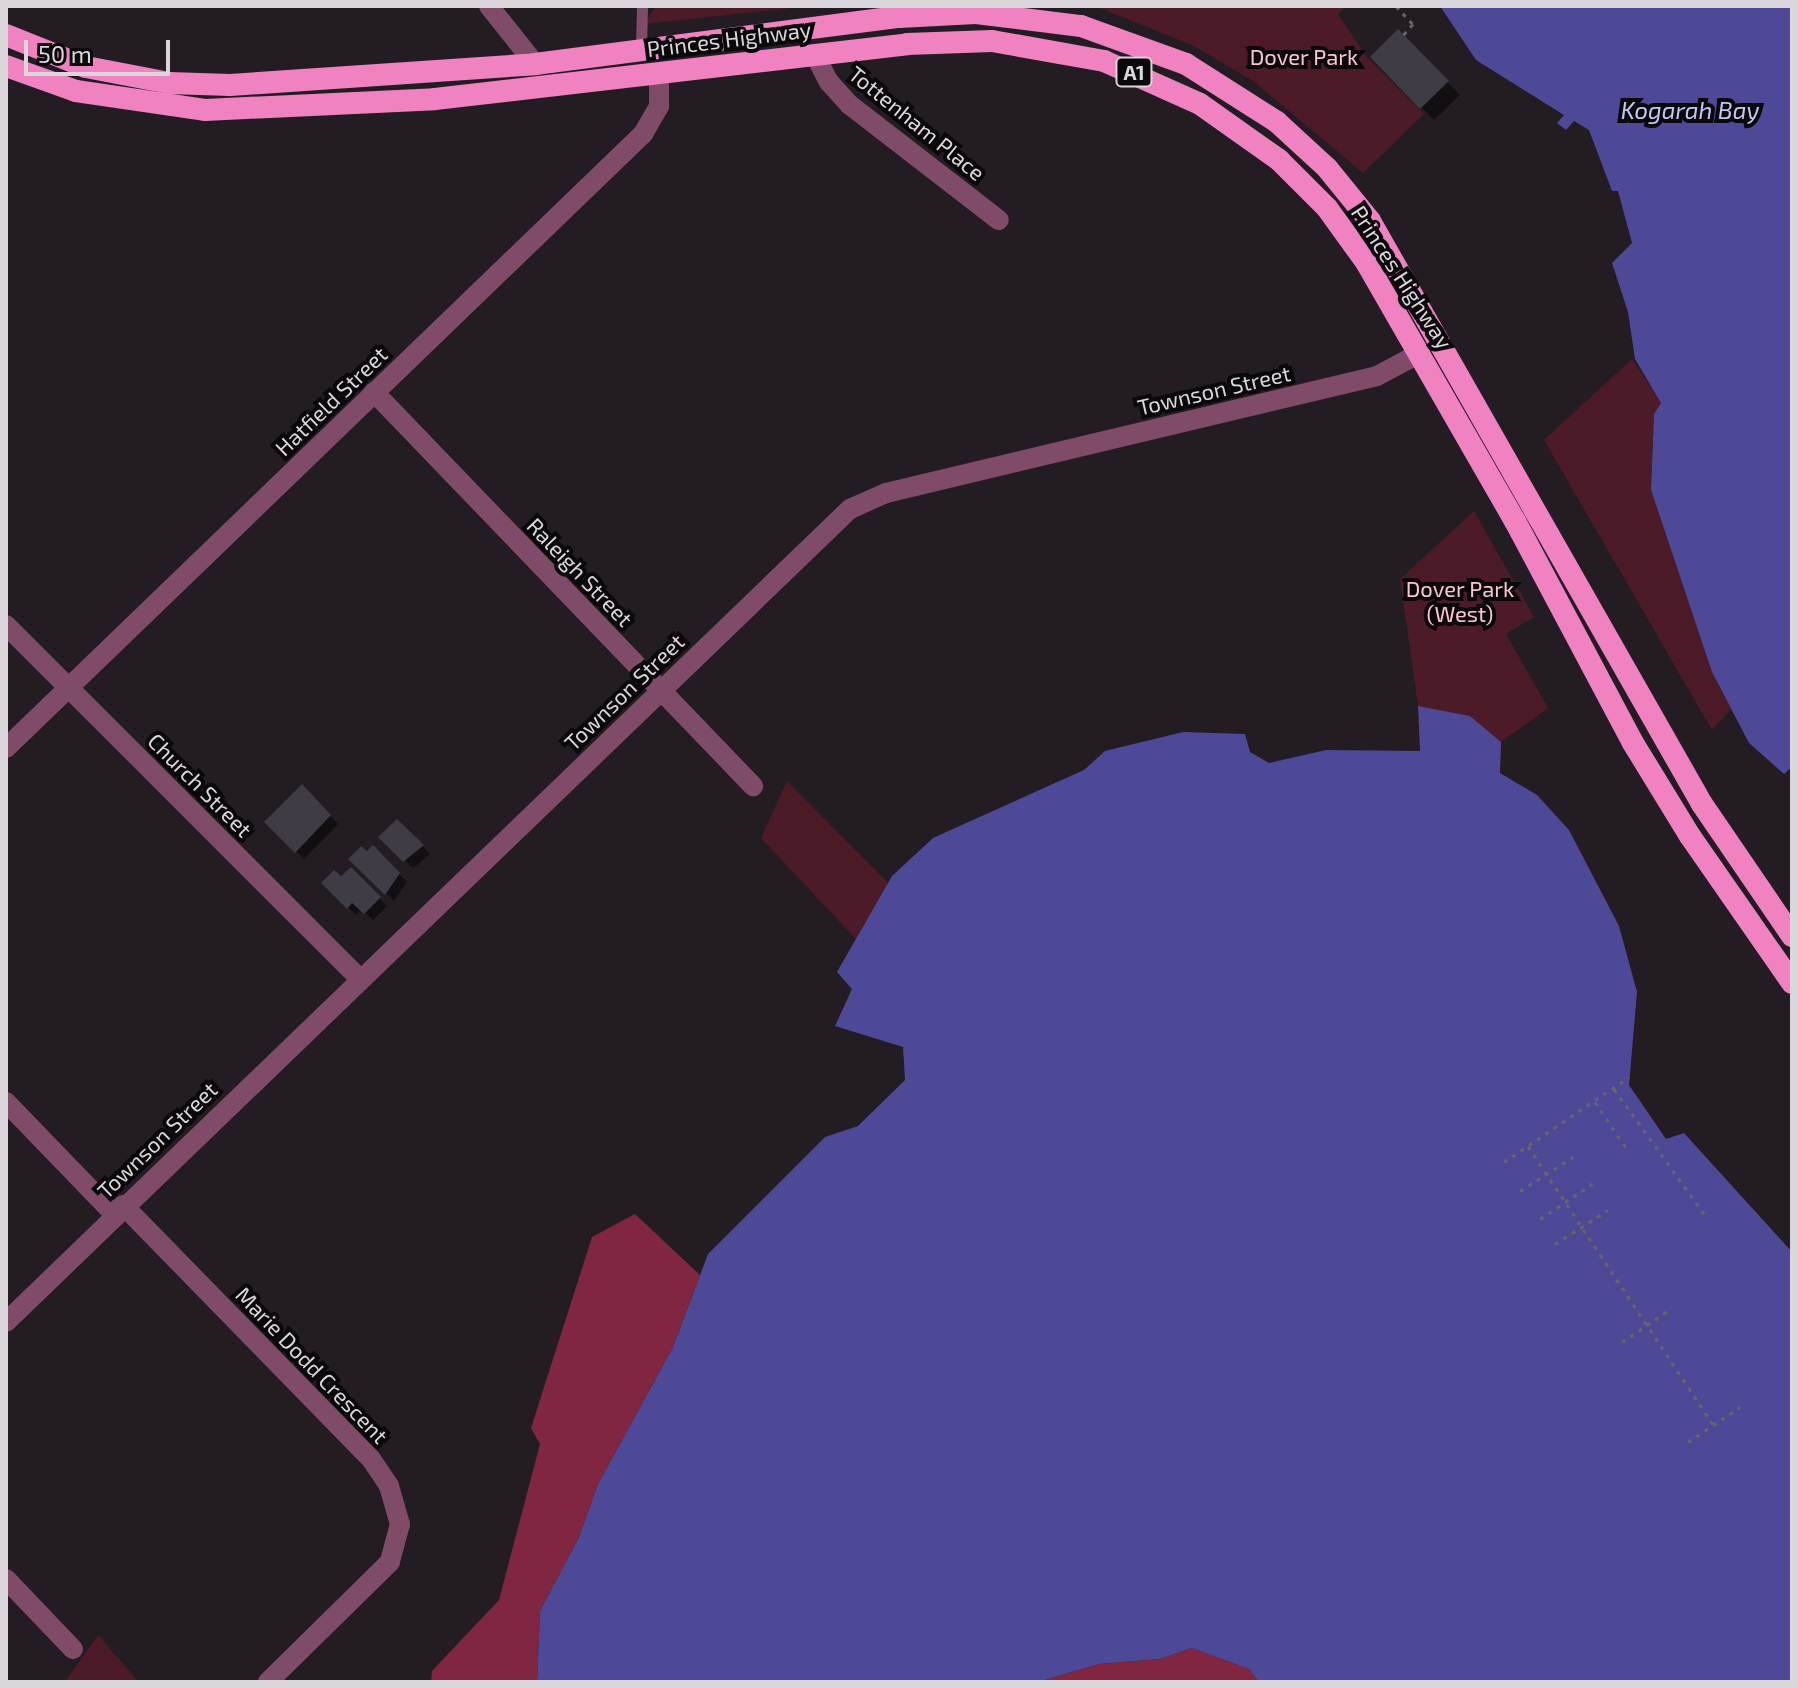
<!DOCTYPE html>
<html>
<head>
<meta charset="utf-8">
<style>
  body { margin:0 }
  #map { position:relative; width:1798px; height:1688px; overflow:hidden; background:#231c23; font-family:"Exo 2",sans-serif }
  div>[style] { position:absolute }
  .green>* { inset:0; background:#4d1a27 }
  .forest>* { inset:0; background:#802640 }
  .water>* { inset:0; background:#4d4997 }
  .shadow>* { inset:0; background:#0007 }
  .building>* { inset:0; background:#3f3c45 }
  .path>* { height:3px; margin-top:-1.5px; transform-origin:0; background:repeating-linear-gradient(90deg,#6a646a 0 4px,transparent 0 10px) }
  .service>* { height:11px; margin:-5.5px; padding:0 5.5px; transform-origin:5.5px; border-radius:5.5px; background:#804b69 }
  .minor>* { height:20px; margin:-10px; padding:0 10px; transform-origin:10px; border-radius:10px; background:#804b69 }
  .trunk>* { height:22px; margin:-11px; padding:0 11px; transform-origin:11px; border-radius:11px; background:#f082c2 }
  span { translate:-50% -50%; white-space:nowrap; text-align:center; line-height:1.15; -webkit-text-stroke:8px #0a080a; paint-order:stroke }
  .shield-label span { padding:2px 6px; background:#0a080a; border:2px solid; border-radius:6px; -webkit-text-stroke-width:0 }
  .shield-label { font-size:20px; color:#dbd6db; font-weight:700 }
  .street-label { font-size:22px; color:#dbd6db }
  .park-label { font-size:22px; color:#fbc5cf }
  .water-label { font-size:24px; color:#c4c6f3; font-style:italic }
  .frame { position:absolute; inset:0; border:8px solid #dbd6db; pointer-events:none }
  .scale { position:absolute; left:24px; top:40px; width:146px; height:36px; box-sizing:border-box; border:4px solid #dbd6db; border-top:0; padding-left:10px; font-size:24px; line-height:28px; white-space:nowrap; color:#dbd6db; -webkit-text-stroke:6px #0a080a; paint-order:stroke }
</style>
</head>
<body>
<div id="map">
  <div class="green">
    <div style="clip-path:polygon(656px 6px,811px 6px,644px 24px)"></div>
    <div style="clip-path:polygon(1095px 6px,1346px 6px,1338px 14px,1367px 57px,1424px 114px,1363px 173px,1253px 81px,1194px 46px)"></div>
    <div style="clip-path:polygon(1632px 359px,1662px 403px,1654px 414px,1651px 490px,1712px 672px,1731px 709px,1712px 730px,1544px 440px)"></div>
    <div style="clip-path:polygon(1474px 511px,1534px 617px,1506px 634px,1548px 708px,1501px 742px,1470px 716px,1418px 706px,1400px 579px)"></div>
    <div style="clip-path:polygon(787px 781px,888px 883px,856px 939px,761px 838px)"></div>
    <div style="clip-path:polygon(98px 1635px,139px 1682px,65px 1682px)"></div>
  </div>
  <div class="forest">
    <div style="clip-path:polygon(635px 1214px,700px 1275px,673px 1347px,598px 1484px,579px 1537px,540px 1611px,537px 1682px,431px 1682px,432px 1671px,499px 1600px,540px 1444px,531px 1428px,592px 1237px)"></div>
    <div style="clip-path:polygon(1192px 1648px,1249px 1669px,1259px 1682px,1038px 1682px,1099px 1664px,1160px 1659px)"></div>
  </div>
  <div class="water">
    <div style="clip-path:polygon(1440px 6px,1792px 6px,1792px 767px,1784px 774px,1749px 743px,1712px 672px,1651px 490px,1654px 414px,1661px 403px,1635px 359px,1628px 312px,1612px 263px,1632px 243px,1618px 191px,1612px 191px,1589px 130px,1574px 121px,1566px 130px,1557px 123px,1564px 115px,1476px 60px)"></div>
    <div style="clip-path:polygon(1418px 706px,1470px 716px,1501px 742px,1500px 773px,1537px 795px,1569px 830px,1619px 926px,1637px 992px,1629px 1085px,1666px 1139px,1684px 1133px,1792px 1252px,1792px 1682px,1259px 1682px,1249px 1669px,1192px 1648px,1160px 1659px,1099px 1664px,1038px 1682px,537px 1682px,540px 1611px,579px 1537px,598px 1484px,673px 1347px,708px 1254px,825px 1137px,858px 1126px,905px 1080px,903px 1047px,835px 1026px,852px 989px,837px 972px,892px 876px,933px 838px,1084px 770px,1105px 751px,1183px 732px,1245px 734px,1250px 752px,1269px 763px,1326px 750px,1420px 751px)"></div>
  </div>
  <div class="shadow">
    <div style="clip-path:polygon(1398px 32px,1460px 95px,1434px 120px,1372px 57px)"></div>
    <div style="clip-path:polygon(302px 787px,338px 824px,304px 859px,267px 822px)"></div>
    <div style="clip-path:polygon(397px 821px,430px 854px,413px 868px,381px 837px)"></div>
    <div style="clip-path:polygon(373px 848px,407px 882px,394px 901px,351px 859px)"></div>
    <div style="clip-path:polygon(351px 870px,387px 906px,373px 920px,361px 909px,356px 915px,324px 883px)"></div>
  </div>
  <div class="building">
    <div style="clip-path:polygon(1398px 29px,1449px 81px,1420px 109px,1370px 57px)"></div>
    <div style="clip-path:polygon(302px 784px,331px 815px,295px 853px,264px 822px)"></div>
    <div style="clip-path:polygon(397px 819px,424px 845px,403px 862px,378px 837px)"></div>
    <div style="clip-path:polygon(373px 845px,400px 873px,385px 895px,348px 859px,361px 846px,367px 851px)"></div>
    <div style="clip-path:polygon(351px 867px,381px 897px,364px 914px,352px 903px,347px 909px,321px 883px,334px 870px,341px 876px)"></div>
  </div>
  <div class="path">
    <div style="left:1396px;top:6px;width:25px;rotate:47deg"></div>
    <div style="left:1413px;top:24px;width:15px;rotate:132deg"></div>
    <div style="left:1614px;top:1089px;width:159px;rotate:54.2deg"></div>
    <div style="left:1595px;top:1102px;width:57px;rotate:55.8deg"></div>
    <div style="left:1528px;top:1146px;width:334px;rotate:56.4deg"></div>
    <div style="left:1504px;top:1162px;width:151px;rotate:-34.2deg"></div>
    <div style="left:1520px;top:1191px;width:63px;rotate:-32.7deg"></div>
    <div style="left:1540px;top:1219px;width:63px;rotate:-33.9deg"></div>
    <div style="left:1555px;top:1244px;width:63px;rotate:-32.7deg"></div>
    <div style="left:1622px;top:1342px;width:60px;rotate:-34.2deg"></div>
    <div style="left:1688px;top:1442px;width:63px;rotate:-33.9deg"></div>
  </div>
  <div class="service">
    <div style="left:641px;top:48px;width:42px;rotate:-88.6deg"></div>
  </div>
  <div class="minor">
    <div style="left:489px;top:6px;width:74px;rotate:51.6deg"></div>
    <div style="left:815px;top:55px;width:30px;rotate:63deg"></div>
    <div style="left:829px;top:82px;width:31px;rotate:48deg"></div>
    <div style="left:850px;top:105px;width:188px;rotate:37.7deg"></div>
    <div style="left:374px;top:392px;width:547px;rotate:46.11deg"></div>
    <div style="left:6px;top:625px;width:501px;rotate:45deg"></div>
    <div style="left:6px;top:748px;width:885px;rotate:-43.95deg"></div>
    <div style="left:643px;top:134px;width:32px;rotate:-60deg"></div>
    <div style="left:659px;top:106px;width:33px;rotate:-90deg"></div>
    <div style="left:6px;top:1102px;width:156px;rotate:46deg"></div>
    <div style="left:123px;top:1205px;width:355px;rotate:45.7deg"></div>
    <div style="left:371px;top:1459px;width:32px;rotate:56deg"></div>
    <div style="left:389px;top:1486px;width:40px;rotate:74deg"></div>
    <div style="left:400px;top:1524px;width:39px;rotate:105deg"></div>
    <div style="left:390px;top:1562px;width:171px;rotate:135.5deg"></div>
    <div style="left:6px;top:1322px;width:1172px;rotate:-43.93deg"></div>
    <div style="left:850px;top:509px;width:39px;rotate:-24deg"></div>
    <div style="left:886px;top:493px;width:505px;rotate:-13.4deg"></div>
    <div style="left:1377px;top:376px;width:49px;rotate:-28.1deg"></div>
    <div style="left:6px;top:1579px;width:97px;rotate:46.3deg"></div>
  </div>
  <div class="trunk">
    <div style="left:6px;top:35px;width:86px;rotate:21.8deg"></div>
    <div style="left:86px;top:67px;width:85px;rotate:10.9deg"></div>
    <div style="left:169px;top:83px;width:61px;rotate:1.9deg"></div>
    <div style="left:230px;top:85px;width:306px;rotate:-3.9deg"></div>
    <div style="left:535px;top:64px;width:367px;rotate:-7.4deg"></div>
    <div style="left:899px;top:17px;width:77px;rotate:-3deg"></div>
    <div style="left:976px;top:13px;width:106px;rotate:7.1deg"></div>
    <div style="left:1081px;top:26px;width:112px;rotate:19.9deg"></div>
    <div style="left:1186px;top:64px;width:108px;rotate:32.5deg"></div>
    <div style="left:1277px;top:122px;width:68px;rotate:42.6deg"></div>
    <div style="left:1327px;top:168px;width:68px;rotate:50.9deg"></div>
    <div style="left:1370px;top:221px;width:671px;rotate:60.34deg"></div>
    <div style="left:1702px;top:804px;width:160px;rotate:55.7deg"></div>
    <div style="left:6px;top:66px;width:74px;rotate:19.7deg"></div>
    <div style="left:76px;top:91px;width:130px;rotate:8.4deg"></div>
    <div style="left:205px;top:110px;width:230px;rotate:-2.7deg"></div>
    <div style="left:435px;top:99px;width:475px;rotate:-6.6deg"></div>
    <div style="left:907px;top:44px;width:85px;rotate:-2deg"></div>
    <div style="left:992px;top:41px;width:114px;rotate:10.1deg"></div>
    <div style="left:1104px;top:61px;width:105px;rotate:24.1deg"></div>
    <div style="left:1200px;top:104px;width:97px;rotate:35.3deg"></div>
    <div style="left:1279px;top:160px;width:68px;rotate:45deg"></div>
    <div style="left:1327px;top:208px;width:67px;rotate:54.2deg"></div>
    <div style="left:1366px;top:262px;width:299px;rotate:60.1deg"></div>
    <div style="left:1515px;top:521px;width:251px;rotate:62deg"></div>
    <div style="left:1633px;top:743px;width:109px;rotate:58.5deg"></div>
    <div style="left:1690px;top:836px;width:179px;rotate:55.2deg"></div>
  </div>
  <div class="shield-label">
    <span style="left:1134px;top:72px">A1</span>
  </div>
  <div class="street-label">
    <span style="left:729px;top:39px;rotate:-7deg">Princes Highway</span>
    <span style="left:917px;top:123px;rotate:39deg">Tottenham Place</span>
    <span style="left:1402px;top:277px;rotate:57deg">Princes Highway</span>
    <span style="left:1214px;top:390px;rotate:-13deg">Townson Street</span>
    <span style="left:331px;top:401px;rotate:-44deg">Hatfield Street</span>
    <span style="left:580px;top:572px;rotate:46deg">Raleigh Street</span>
    <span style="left:624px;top:692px;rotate:-44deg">Townson Street</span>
    <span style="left:200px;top:785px;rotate:45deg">Church Street</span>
    <span style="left:157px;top:1140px;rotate:-44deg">Townson Street</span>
    <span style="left:312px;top:1365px;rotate:46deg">Marie Dodd Crescent</span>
  </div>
  <div class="park-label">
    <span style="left:1304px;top:57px">Dover Park</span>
    <span style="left:1460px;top:601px">Dover Park<br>(West)</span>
  </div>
  <div class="water-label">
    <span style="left:1690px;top:110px">Kogarah Bay</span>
  </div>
  <div class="frame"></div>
  <div class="scale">50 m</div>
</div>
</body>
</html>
